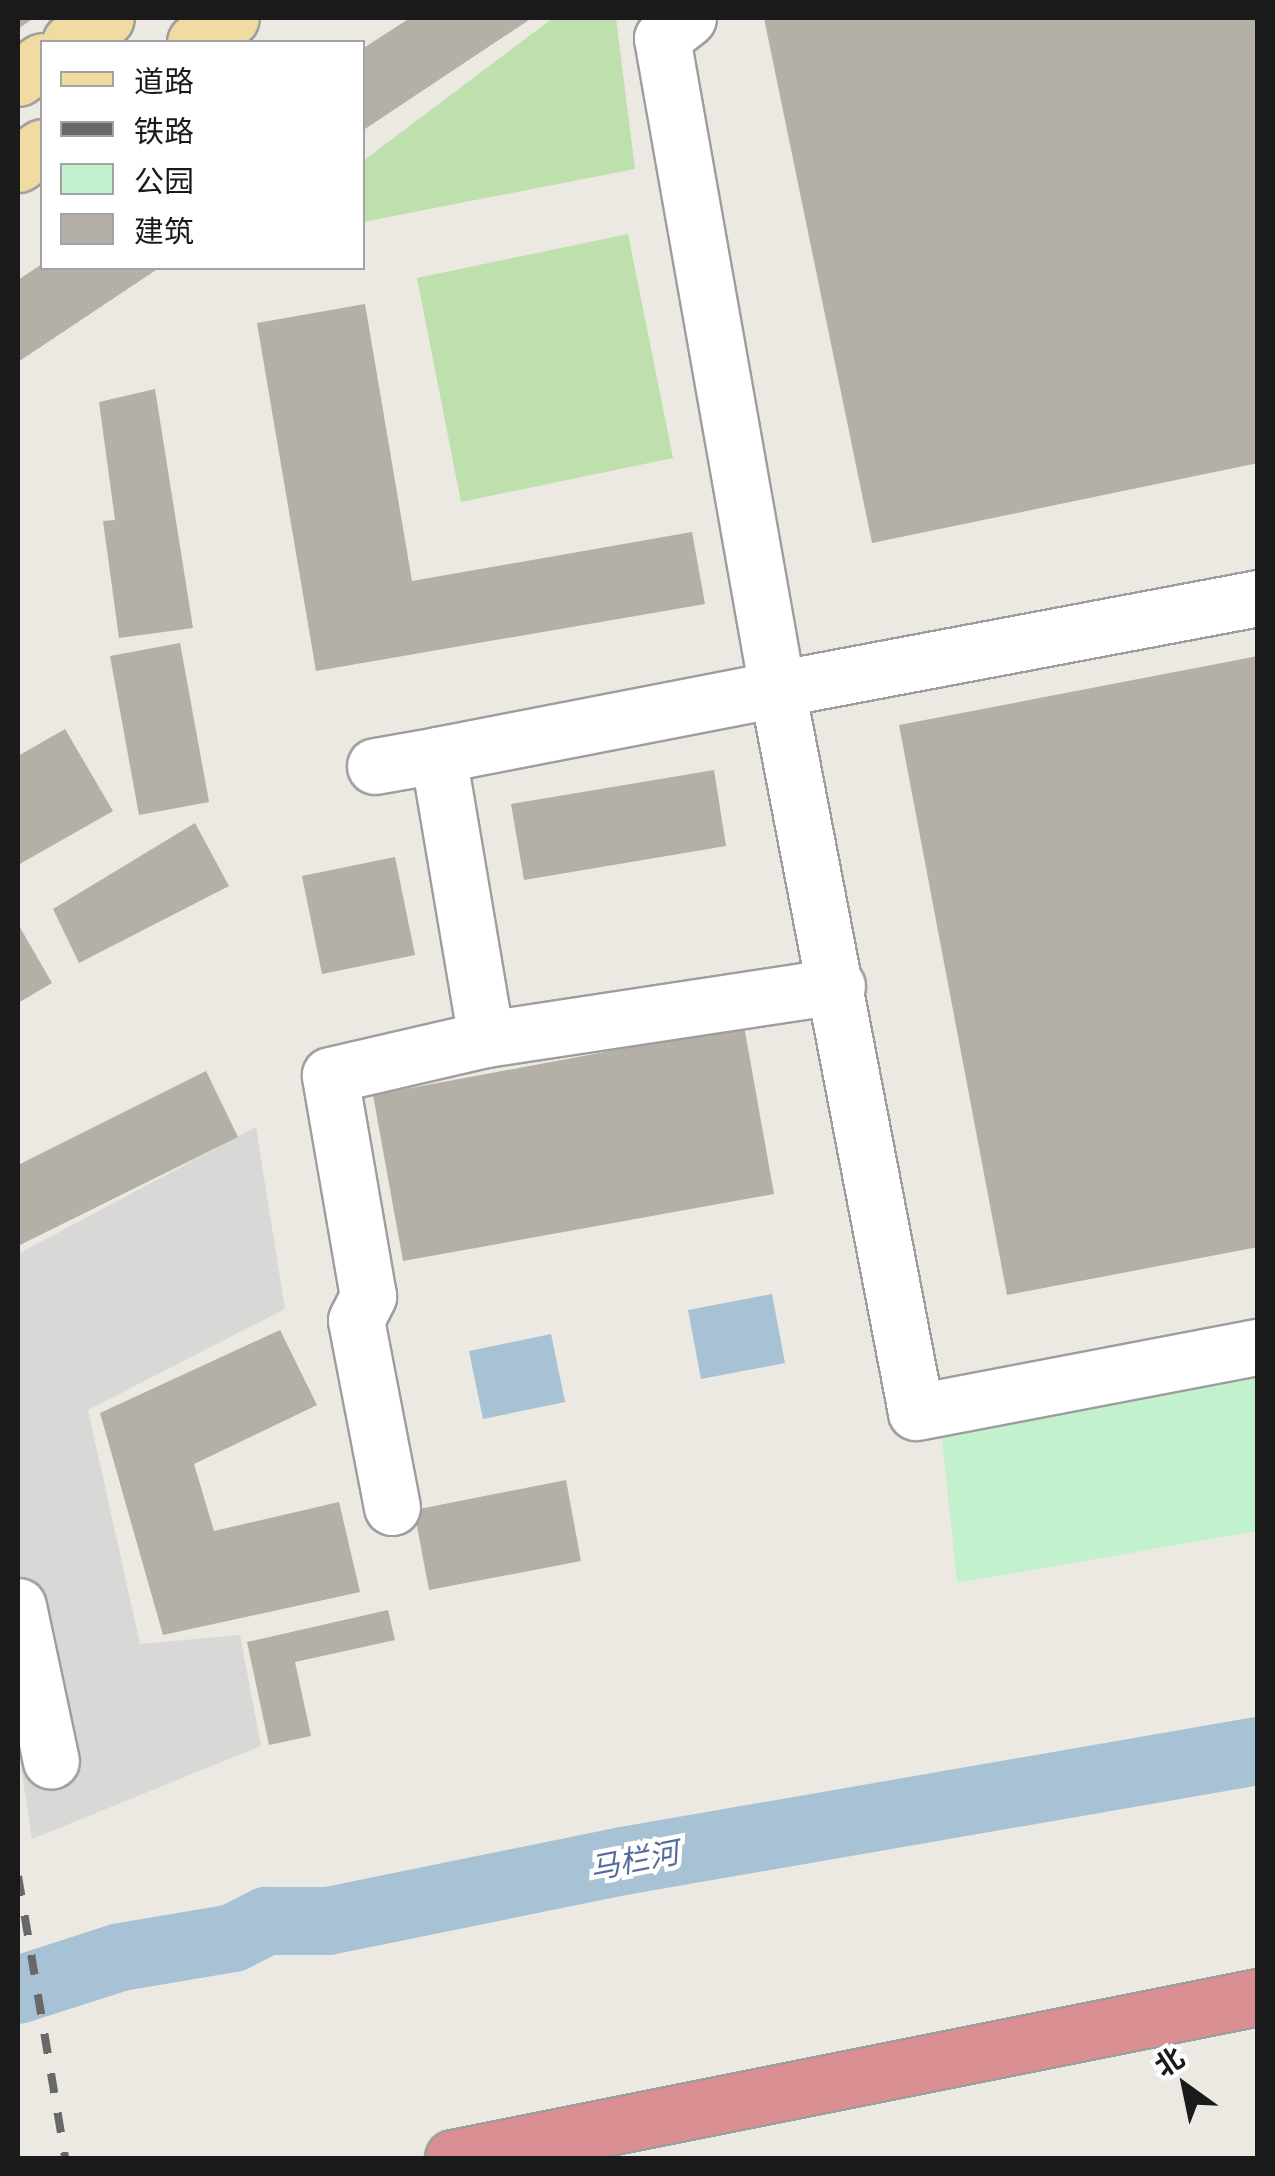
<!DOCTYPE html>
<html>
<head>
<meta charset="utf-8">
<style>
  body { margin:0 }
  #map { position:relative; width:1275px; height:2176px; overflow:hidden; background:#ebe9e1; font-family:"Noto Sans","Noto Sans SC",sans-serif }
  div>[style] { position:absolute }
  .residential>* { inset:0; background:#d8d8d7 }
  .grass>* { inset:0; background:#bde0ac }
  .park>* { inset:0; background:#c1f2cd }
  .water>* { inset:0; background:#a6c2d4 }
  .river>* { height:68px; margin:-34px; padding:0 34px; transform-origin:34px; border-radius:34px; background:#a6c2d4 }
  .building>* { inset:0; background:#b4afa7 }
  .roads { filter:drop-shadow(2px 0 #9e9e9e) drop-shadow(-2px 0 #9e9e9e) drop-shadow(0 2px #9e9e9e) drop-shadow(0 -2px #9e9e9e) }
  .minor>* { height:55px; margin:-27.5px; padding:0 27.5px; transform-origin:27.5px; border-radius:27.5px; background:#fff }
  .major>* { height:55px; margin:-27.5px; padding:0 27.5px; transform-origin:27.5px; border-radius:27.5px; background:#f0dba1 }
  .highway>* { height:55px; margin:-27.5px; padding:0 27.5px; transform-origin:27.5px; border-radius:27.5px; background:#da9092 }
  .rail>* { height:8px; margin-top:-4px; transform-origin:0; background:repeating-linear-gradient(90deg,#686868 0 20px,transparent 0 40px) }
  span { translate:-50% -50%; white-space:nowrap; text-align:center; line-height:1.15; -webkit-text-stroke:9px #fff; paint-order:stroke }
  .water-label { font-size:30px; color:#536c9e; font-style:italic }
  .frame { position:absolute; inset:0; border:20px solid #1a1a1a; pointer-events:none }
  .legend { position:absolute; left:40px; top:40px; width:325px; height:230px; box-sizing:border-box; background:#fff; border:2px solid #a3a3a3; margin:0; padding:12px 18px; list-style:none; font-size:30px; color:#1a1a1a }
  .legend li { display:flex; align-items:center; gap:20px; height:50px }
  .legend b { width:50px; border:2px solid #a3a3a3 }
  .north { position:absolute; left:1135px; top:2036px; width:100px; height:100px; -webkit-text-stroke:8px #fff; paint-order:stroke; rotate:327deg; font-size:28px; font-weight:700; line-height:40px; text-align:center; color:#1a1a1a }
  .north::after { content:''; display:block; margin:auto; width:35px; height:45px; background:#1a1a1a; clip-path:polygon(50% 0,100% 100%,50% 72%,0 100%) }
</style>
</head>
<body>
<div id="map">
  <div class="residential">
    <div style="clip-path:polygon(256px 1127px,285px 1309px,88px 1410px,140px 1644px,240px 1635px,261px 1746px,32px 1839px,18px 1747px,18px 1254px)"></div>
  </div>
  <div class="grass">
    <div style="clip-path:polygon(553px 18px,616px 18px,635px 169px,363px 222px,363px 161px)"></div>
    <div style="clip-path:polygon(628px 234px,673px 458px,461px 502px,417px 278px)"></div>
  </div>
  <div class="park">
    <div style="clip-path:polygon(1257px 1359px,1257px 1531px,957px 1583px,940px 1419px)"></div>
  </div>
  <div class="water">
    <div style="clip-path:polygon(772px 1294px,785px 1363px,701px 1379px,688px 1310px)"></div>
    <div style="clip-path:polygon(551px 1334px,565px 1402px,483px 1419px,469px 1351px)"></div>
  </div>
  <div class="river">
    <div style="left:18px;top:1990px;width:108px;rotate:-17.8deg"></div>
    <div style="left:121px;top:1957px;width:114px;rotate:-9.6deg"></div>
    <div style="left:233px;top:1938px;width:38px;rotate:-27deg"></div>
    <div style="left:267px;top:1921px;width:61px"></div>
    <div style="left:328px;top:1921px;width:301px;rotate:-11.5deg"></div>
    <div style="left:623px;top:1861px;width:644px;rotate:-9.83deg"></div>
  </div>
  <div class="building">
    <div style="clip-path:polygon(18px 18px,34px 18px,18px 29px)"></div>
    <div style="clip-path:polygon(410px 18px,532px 18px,362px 131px,362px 49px)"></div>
    <div style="clip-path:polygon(764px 18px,1258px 18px,1258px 463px,872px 543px)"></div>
    <div style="clip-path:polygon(42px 264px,42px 268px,159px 268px,18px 362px,18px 280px)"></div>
    <div style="clip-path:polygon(365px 304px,412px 581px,692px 532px,705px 604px,316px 671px,257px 323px)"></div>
    <div style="clip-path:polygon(155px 389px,193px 628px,119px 638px,103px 521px,115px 520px,99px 402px)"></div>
    <div style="clip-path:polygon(180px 643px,209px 802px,139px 815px,110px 656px)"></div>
    <div style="clip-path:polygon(1258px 656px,1258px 1247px,1007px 1295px,899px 725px)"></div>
    <div style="clip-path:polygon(65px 729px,113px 811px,18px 865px,18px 756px)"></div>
    <div style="clip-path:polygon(714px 770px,726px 846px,524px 880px,511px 804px)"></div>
    <div style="clip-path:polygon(195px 823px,229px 886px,79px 963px,53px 909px)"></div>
    <div style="clip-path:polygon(395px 857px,415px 955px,322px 974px,302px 876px)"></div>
    <div style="clip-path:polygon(18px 924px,52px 983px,18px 1003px)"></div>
    <div style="clip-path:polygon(744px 1026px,774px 1194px,403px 1261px,373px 1095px)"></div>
    <div style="clip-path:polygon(206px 1071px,238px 1137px,18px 1246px,18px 1165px)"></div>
    <div style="clip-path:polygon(280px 1330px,317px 1405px,194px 1464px,214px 1531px,339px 1502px,360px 1592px,163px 1635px,100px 1413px)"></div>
    <div style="clip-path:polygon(566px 1480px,581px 1561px,429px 1590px,414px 1510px)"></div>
    <div style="clip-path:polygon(388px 1610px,395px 1640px,295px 1662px,311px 1736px,269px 1745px,247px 1642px)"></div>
  </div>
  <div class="roads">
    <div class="minor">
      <div style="left:688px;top:18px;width:33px;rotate:142deg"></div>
      <div style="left:662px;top:38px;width:661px;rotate:79.98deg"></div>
      <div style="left:777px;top:689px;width:345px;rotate:169deg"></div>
      <div style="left:438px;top:755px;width:288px;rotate:80.4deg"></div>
      <div style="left:486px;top:1039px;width:355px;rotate:-8.6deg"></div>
      <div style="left:1258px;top:598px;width:490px;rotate:169.3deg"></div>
      <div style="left:777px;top:689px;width:736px;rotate:79.12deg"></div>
      <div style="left:916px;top:1412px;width:348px;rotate:-10.8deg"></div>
      <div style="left:375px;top:766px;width:64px;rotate:-9.9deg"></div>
      <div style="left:392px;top:1507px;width:190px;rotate:-100.9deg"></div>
      <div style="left:356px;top:1320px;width:27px;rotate:-63deg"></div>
      <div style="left:368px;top:1296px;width:224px;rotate:-99.8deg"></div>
      <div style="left:330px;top:1075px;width:160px;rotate:-13deg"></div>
      <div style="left:18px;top:1606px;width:158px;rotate:78deg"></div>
    </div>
    <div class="major">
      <div style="left:70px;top:42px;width:43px;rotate:-33.7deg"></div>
      <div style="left:195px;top:42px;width:43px;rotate:-33.7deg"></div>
      <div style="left:18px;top:78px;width:29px;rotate:-35deg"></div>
      <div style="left:18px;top:164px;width:29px;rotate:-35deg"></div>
    </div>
    <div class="highway">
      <div style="left:453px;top:2158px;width:821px;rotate:-11.31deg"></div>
    </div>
  </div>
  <div class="rail">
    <div style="left:18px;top:1876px;width:286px;rotate:80.5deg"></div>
  </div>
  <div class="water-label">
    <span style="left:634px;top:1860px;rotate:-11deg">马栏河</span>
  </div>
  <div class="frame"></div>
  <ul class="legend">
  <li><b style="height:12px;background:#f0dba1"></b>道路</li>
  <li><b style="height:12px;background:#686868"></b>铁路</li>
  <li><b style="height:28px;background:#c1f2cd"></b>公园</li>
  <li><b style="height:28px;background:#b4afa7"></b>建筑</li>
  </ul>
  <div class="north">北</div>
</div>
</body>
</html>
